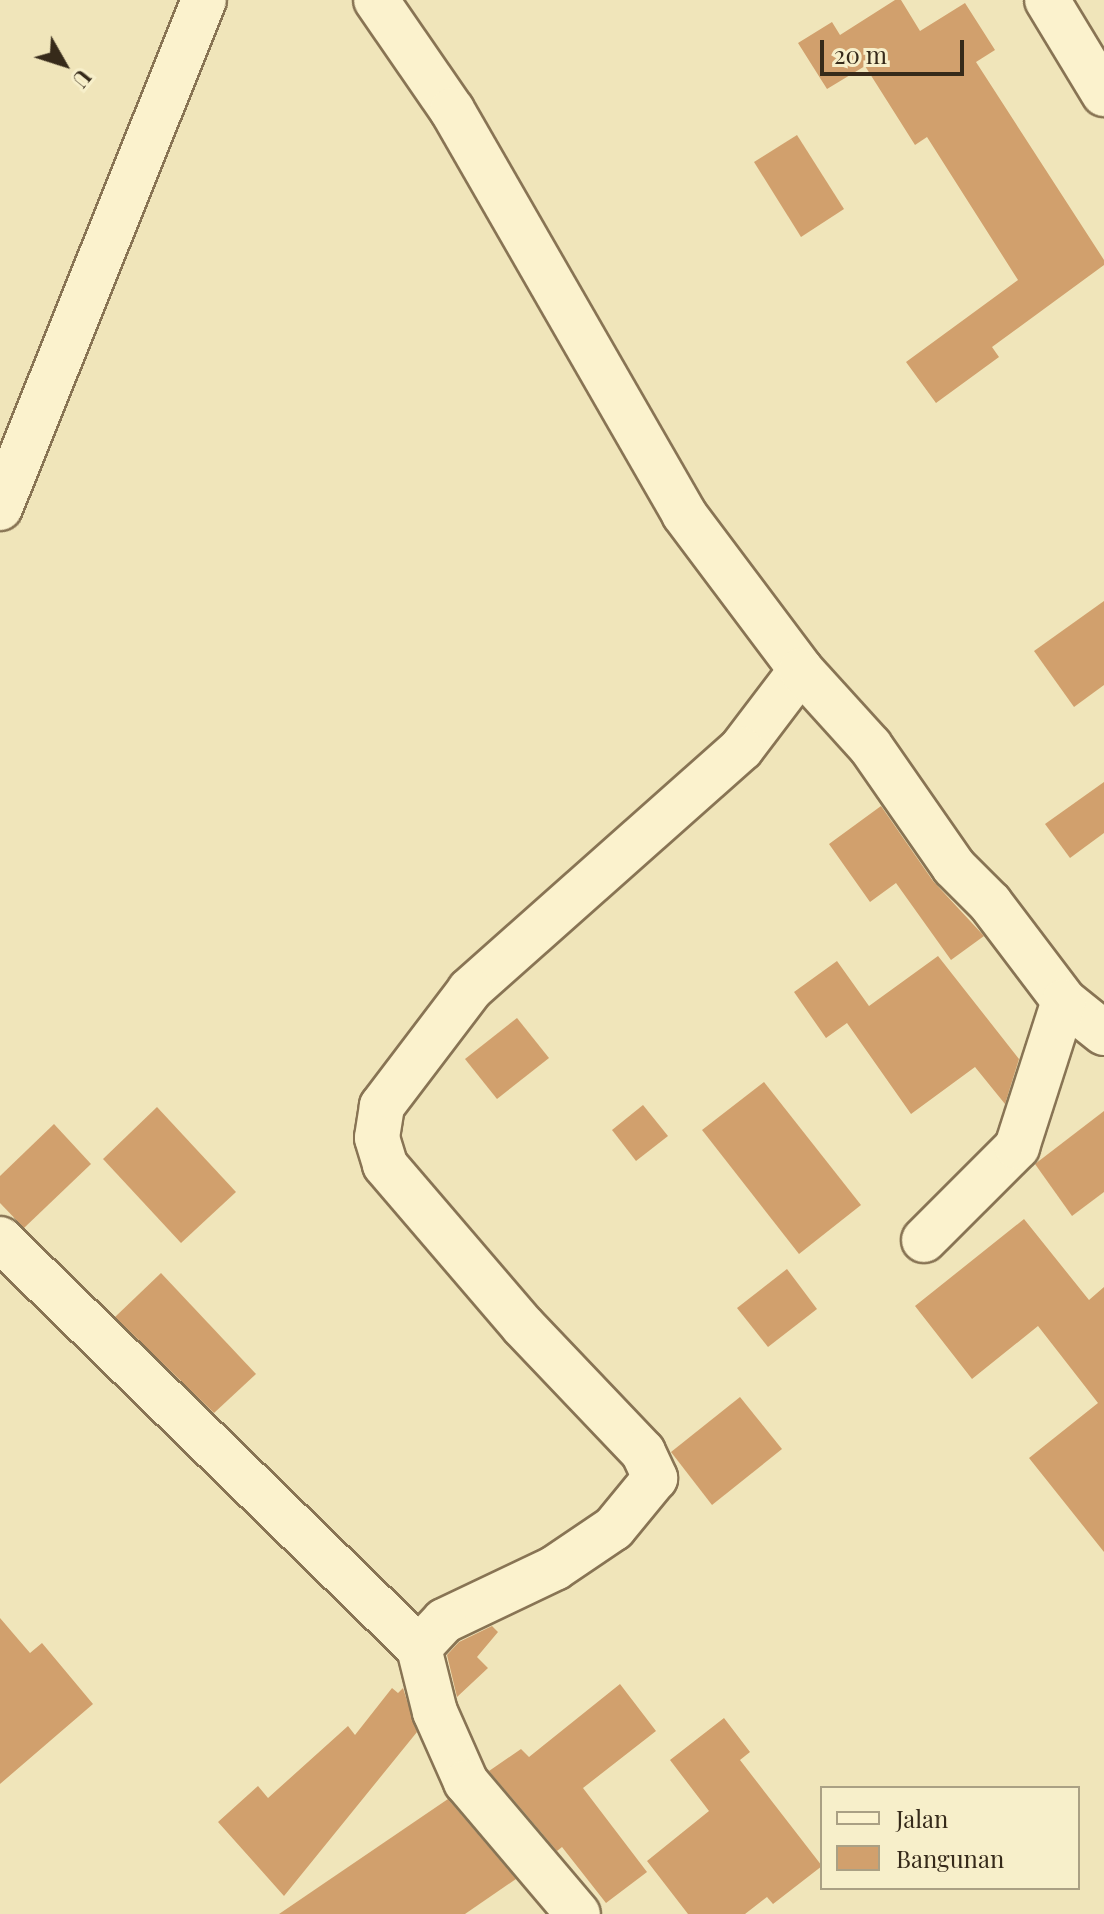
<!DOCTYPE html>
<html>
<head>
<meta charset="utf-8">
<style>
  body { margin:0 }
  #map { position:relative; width:1104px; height:1914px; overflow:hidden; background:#f0e5ba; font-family:"Playfair Display",serif }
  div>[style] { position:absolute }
  .building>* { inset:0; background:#d1a06d }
  .roads { filter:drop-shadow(2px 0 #887454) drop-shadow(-2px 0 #887454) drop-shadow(0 2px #887454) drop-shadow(0 -2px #887454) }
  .minor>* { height:44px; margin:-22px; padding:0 22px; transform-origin:22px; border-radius:22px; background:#fbf2cd }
  .secondary>* { height:44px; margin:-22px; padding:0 22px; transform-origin:22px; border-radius:22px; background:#fbf2cd }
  span { translate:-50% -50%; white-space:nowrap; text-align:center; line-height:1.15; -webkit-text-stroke:8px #f7efca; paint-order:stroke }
  .legend { position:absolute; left:820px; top:1786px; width:260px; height:104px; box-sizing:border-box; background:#f7efca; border:2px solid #aaa084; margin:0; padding:10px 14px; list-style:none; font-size:24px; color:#362a1a }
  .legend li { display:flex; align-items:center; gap:16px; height:40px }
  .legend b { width:40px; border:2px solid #aaa084 }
  .north { position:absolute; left:24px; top:24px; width:80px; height:80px; -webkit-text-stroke:6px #f7efca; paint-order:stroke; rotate:129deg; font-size:22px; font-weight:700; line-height:32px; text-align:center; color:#362a1a }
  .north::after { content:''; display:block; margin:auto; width:28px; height:36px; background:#362a1a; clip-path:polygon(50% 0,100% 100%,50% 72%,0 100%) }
  .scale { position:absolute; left:820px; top:40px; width:144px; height:36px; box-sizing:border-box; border:4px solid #362a1a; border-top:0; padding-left:10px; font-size:24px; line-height:28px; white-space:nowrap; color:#362a1a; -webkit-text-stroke:6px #f7efca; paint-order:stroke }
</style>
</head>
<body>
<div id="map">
  <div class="building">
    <div style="clip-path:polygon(895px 0,901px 0,920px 31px,965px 3px,995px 50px,976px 62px,1104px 260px,1104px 265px,992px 347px,999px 357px,936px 403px,906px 362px,1018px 280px,927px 137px,915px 145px,865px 66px,827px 89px,798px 43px,832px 22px,840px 35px)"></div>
    <div style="clip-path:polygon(797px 135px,844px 209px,801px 237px,754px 162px)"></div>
    <div style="clip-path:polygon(1104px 601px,1104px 685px,1074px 707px,1034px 651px)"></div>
    <div style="clip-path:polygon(1104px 782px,1104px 833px,1070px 858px,1045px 824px)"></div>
    <div style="clip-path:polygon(881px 806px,933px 881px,984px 936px,951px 960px,896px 883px,870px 902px,829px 844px)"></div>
    <div style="clip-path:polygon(938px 956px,1019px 1059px,1005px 1104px,975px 1067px,911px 1114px,847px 1023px,826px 1038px,794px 992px,837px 961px,869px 1006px)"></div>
    <div style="clip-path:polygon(517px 1018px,549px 1058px,497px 1099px,465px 1059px)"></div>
    <div style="clip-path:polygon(764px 1082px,861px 1205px,799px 1254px,702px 1130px)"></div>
    <div style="clip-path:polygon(643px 1105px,668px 1136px,636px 1161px,612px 1130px)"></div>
    <div style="clip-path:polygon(157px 1107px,236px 1192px,181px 1243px,103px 1159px)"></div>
    <div style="clip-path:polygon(1104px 1111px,1104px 1192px,1072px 1216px,1035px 1164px)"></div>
    <div style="clip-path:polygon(54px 1124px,91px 1164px,24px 1228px,0 1203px,0 1176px)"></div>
    <div style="clip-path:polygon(1024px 1219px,1089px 1300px,1104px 1287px,1104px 1552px,1029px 1458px,1098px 1403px,1038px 1326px,972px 1379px,915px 1306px)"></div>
    <div style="clip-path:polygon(787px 1269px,817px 1309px,768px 1347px,737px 1308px)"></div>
    <div style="clip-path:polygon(161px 1273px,256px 1374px,214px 1413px,115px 1317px)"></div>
    <div style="clip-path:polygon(740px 1397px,782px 1449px,712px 1505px,671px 1452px)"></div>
    <div style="clip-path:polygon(0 1618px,30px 1653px,42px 1643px,93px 1704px,0 1784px)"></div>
    <div style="clip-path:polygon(492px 1626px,498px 1632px,477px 1657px,488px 1668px,457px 1697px,447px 1655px,459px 1642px)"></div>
    <div style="clip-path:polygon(620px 1684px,656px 1731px,583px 1788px,647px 1872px,606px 1903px,562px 1847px,557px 1851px,489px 1771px,521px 1749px,529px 1757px)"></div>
    <div style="clip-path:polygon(392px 1688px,398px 1693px,403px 1688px,417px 1732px,284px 1896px,218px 1822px,258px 1786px,268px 1798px,348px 1726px,355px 1735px)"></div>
    <div style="clip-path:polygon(724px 1718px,750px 1752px,740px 1760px,822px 1866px,773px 1904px,767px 1897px,745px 1914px,688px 1914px,647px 1861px,709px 1811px,670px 1760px)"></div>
    <div style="clip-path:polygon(448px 1799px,516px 1879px,465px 1914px,279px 1914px)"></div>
  </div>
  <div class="roads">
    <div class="minor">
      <div style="left:376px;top:0;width:134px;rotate:55.4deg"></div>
      <div style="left:452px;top:110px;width:466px;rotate:60.1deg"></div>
      <div style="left:684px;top:514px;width:195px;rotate:53.1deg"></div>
      <div style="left:801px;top:670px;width:99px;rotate:127.2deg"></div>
      <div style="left:741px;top:749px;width:363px;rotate:138.4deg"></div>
      <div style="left:470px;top:990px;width:146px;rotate:127.2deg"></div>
      <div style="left:382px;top:1106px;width:32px;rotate:99deg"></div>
      <div style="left:377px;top:1138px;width:28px;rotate:73deg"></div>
      <div style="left:385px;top:1165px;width:212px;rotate:49.4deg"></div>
      <div style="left:523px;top:1326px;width:174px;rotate:46.4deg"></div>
      <div style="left:643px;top:1452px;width:29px;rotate:65deg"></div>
      <div style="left:655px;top:1478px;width:65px;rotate:129.4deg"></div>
      <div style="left:614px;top:1528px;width:71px;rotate:145.9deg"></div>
      <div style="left:555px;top:1568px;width:123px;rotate:154.5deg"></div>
      <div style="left:444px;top:1621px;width:37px;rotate:133deg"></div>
      <div style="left:1047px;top:0;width:110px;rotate:58.8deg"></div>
      <div style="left:801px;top:670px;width:103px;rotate:47.8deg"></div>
      <div style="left:870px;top:746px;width:147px;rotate:55.2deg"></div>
      <div style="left:954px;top:867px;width:51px;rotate:45deg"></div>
      <div style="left:990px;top:903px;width:123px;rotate:52.9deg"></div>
      <div style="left:1064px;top:1001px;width:51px;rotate:38.7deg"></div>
      <div style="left:0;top:1239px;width:586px;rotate:44.31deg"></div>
      <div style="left:419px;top:1648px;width:66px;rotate:76deg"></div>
      <div style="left:435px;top:1712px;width:77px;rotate:66.1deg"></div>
      <div style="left:466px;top:1782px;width:173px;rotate:49.7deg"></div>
      <div style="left:924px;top:1240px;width:132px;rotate:-45deg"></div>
      <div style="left:1017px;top:1147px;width:153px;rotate:-72.2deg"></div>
    </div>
    <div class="secondary">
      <div style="left:0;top:508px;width:547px;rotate:-68.12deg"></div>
    </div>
  </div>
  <ul class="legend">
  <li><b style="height:10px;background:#fbf2cd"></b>Jalan</li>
  <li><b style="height:22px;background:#d1a06d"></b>Bangunan</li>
  </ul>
  <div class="north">U</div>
  <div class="scale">20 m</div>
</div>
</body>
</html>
